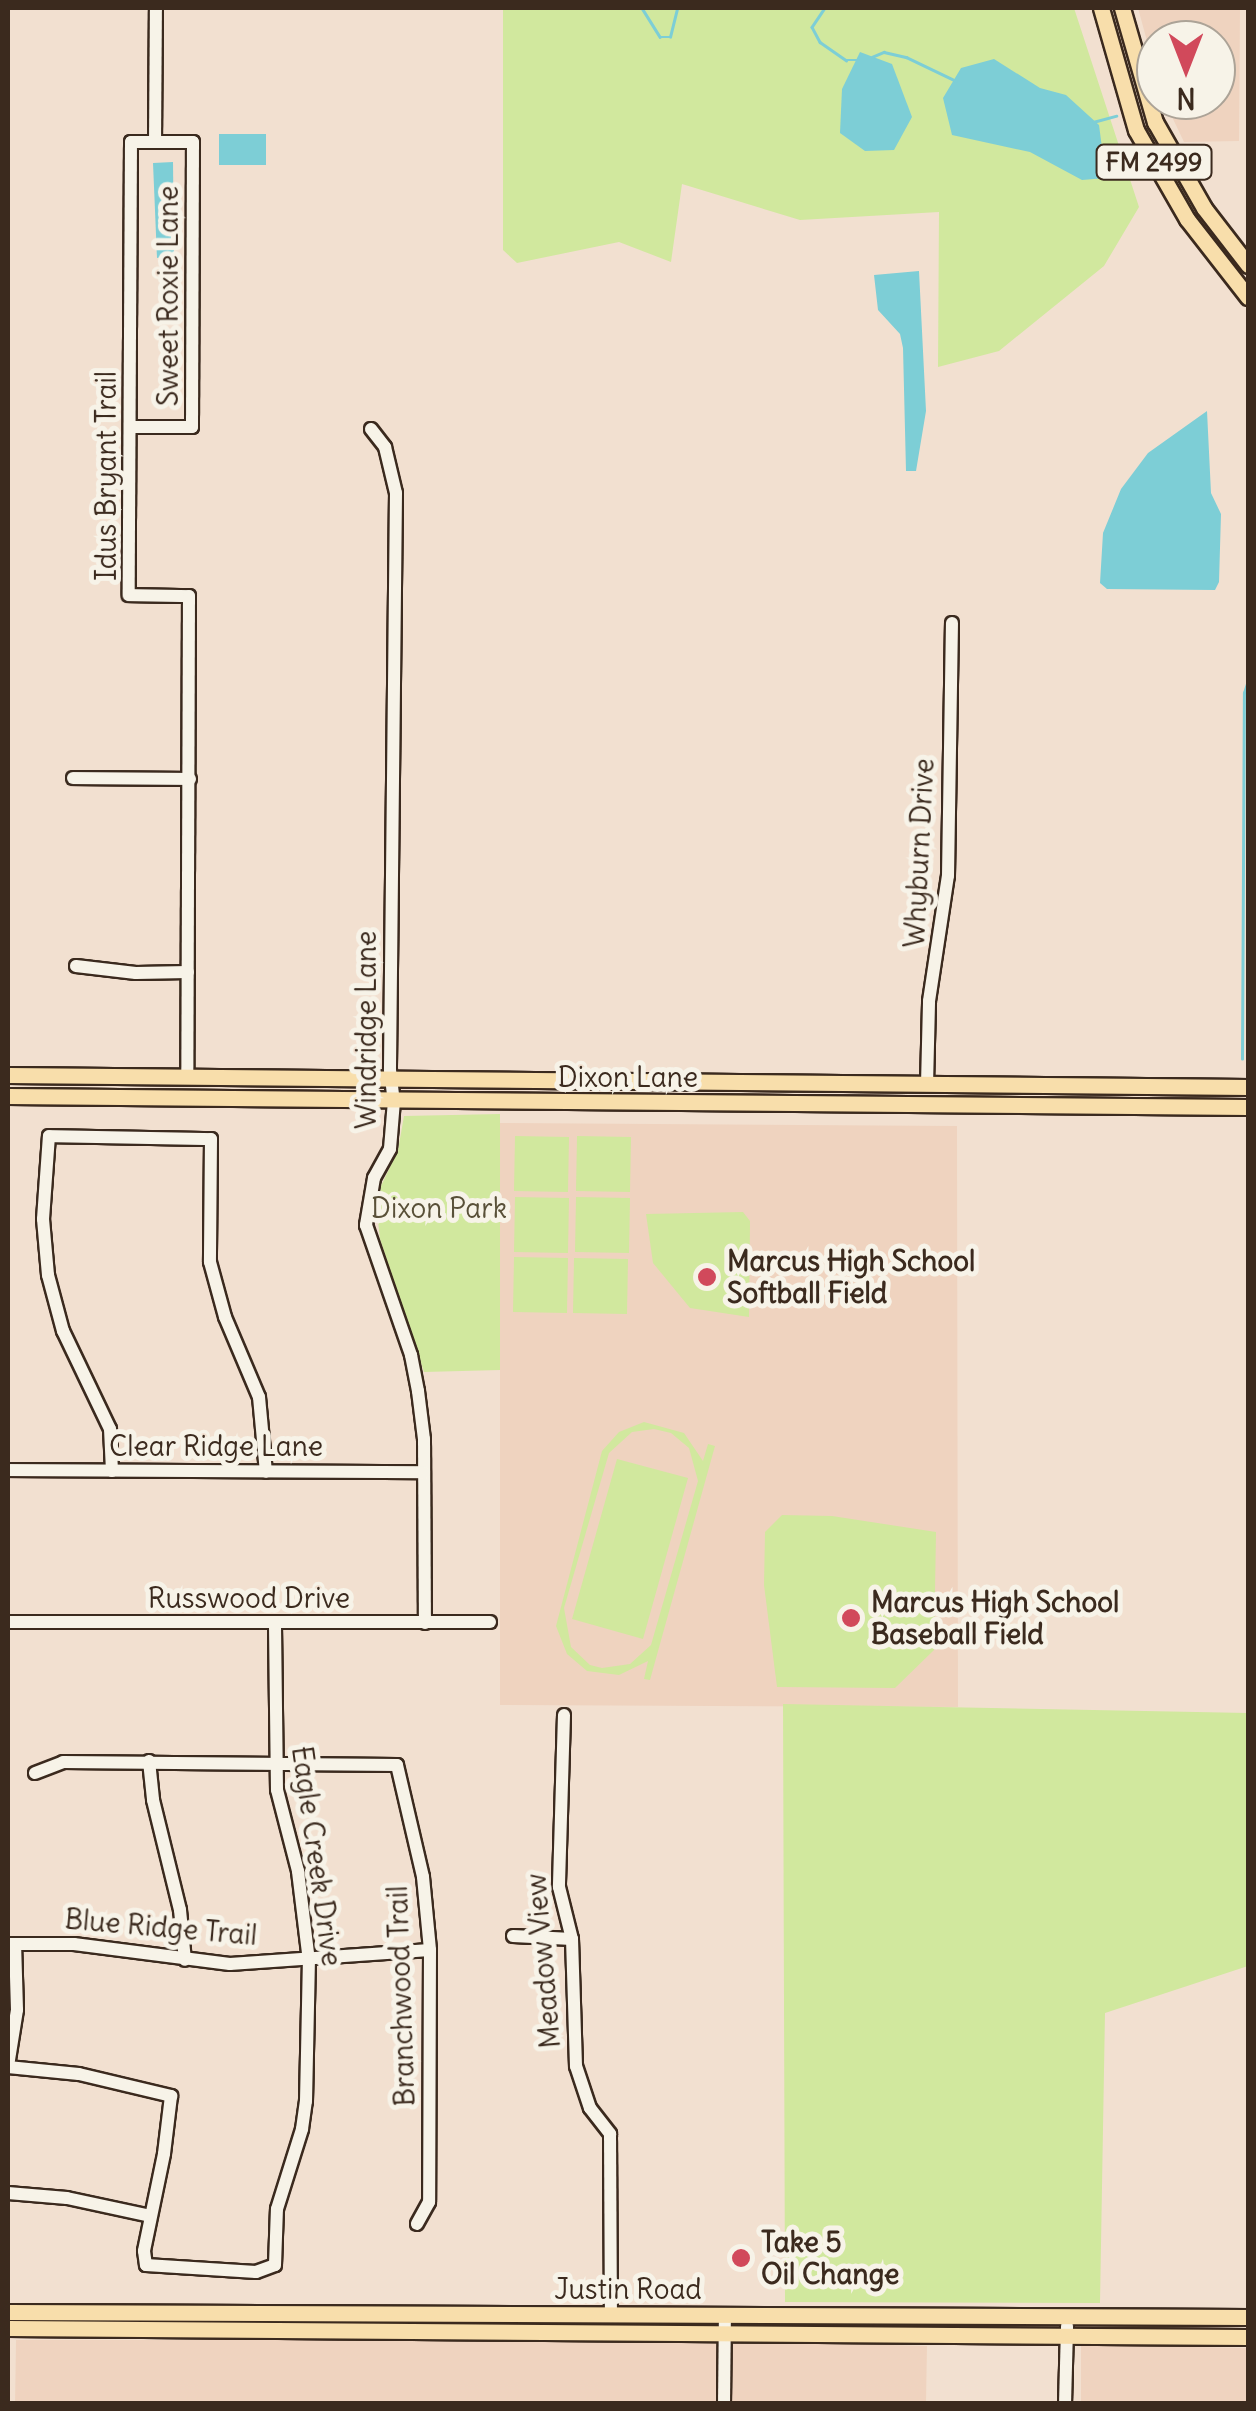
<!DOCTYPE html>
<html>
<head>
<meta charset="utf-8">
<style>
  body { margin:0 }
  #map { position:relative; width:1256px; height:2411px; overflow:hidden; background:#f2e0d0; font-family:Delius,sans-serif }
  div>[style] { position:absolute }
  .built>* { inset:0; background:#efd3bf }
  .green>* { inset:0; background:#d1e89e }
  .water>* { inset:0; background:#7dced6 }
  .stream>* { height:2.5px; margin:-1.25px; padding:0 1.25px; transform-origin:1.25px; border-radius:1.25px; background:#7dced6 }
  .roads { filter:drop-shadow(2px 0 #3b2a1e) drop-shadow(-2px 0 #3b2a1e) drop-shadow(0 2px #3b2a1e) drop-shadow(0 -2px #3b2a1e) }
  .minor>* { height:12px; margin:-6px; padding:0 6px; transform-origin:6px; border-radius:6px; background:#f7f3e8 }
  .major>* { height:15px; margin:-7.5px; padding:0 7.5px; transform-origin:7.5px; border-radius:7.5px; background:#f8deab }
  .dots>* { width:28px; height:28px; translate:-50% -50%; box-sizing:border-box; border:5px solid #f7f3e8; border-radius:50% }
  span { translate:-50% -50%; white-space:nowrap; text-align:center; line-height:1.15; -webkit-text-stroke:10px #f7f3e8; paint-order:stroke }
  .shield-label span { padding:2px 8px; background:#f7f3e8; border:2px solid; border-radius:8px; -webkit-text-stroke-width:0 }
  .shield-label { font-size:25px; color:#3b2a1e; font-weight:700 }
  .street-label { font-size:28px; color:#3b2a1e }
  .park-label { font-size:28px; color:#595038 }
  .poi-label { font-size:28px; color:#3b2a1e; font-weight:700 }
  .left { translate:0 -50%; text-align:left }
  .frame { position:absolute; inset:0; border:10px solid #3b2a1e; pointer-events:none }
  .north { position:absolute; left:1136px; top:20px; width:100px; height:100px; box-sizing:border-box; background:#f7f3e8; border:2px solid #aca397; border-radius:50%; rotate:180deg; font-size:28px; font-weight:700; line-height:40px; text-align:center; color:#3b2a1e }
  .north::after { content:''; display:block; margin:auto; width:35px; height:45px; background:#d1495b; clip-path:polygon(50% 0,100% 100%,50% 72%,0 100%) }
</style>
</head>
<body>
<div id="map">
  <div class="built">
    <div style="clip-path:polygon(1138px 8px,1240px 8px,1239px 141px,1184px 142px,1164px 100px,1216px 100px,1216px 40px,1156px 40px,1156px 74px)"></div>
    <div style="clip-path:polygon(500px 1123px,957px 1126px,958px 1707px,500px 1705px)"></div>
    <div style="clip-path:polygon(16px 2340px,711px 2340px,927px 2346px,926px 2403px,15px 2404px)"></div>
    <div style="clip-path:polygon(1081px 2345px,1248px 2348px,1248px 2403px,1081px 2403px)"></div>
  </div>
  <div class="green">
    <div style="clip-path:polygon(503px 8px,1074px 8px,1139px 207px,1104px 266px,999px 351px,938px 367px,939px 212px,800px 220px,682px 184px,671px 262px,619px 242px,517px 263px,503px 250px)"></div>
    <div style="clip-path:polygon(500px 1114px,500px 1370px,424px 1372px,380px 1239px,377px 1212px,381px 1186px,398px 1150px,404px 1116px)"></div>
    <div style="clip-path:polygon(515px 1136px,569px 1137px,568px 1192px,514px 1191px)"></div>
    <div style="clip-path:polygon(577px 1136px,631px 1137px,630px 1192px,576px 1191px)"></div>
    <div style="clip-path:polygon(515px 1197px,569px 1198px,568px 1253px,514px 1252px)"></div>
    <div style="clip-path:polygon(576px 1197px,630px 1198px,629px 1253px,575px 1252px)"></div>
    <div style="clip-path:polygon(743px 1212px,750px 1221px,749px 1317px,690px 1308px,653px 1263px,646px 1214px)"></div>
    <div style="clip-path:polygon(514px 1257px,568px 1258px,567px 1313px,513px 1312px)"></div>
    <div style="clip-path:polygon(574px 1258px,628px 1259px,627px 1314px,573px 1313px)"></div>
    <div style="clip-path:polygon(evenodd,644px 1422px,684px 1433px,703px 1461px,708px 1444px,715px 1446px,650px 1680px,644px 1679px,648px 1661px,619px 1675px,587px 1671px,567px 1654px,556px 1626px,602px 1451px,619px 1432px,644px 1422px,654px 1429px,671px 1433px,689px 1448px,698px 1481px,651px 1645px,630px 1664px,602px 1668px,590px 1665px,571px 1647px,564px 1608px,609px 1453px,632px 1432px,654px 1429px)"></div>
    <div style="clip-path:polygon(617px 1459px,688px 1478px,643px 1639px,572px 1619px)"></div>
    <div style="clip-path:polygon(782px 1515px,832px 1516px,936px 1532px,934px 1650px,895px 1688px,777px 1687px,764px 1585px,765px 1532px)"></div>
    <div style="clip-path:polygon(783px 1704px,1248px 1713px,1248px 1966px,1105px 2013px,1100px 2303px,785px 2302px)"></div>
  </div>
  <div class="water">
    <div style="clip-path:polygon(860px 52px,892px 64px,912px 117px,894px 150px,865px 151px,840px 133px,842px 89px)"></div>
    <div style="clip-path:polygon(994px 59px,1040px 88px,1066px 95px,1099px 125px,1106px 178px,1082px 180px,1030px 152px,952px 135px,943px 98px,961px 68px)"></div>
    <div style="clip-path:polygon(219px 134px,266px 134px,266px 165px,219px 165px)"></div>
    <div style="clip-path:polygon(173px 162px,174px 255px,157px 258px,153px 163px)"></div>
    <div style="clip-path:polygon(919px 271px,926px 411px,916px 471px,906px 471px,903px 348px,900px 334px,878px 310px,874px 275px)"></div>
    <div style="clip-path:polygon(1207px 411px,1211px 493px,1221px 514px,1219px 582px,1215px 590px,1107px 589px,1100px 583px,1103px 533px,1121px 489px,1148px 453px)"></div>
  </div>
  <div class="stream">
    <div style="left:642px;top:8px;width:34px;rotate:58deg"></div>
    <div style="left:660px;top:37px;width:10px"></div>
    <div style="left:670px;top:37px;width:30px;rotate:-76deg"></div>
    <div style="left:825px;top:8px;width:23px;rotate:124deg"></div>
    <div style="left:812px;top:27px;width:17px;rotate:62deg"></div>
    <div style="left:820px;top:42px;width:32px;rotate:35deg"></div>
    <div style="left:846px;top:60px;width:13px"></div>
    <div style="left:872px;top:57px;width:13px;rotate:-23deg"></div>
    <div style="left:884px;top:52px;width:23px;rotate:13deg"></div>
    <div style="left:906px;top:57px;width:55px;rotate:25.6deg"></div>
    <div style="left:1093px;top:122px;width:24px;rotate:-15deg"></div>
    <div style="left:1242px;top:1059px;width:366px;rotate:-89.7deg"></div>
    <div style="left:1244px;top:693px;width:13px;rotate:-72deg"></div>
  </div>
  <div class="roads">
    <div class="minor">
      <div style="left:155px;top:142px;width:134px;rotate:-89.6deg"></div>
      <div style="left:131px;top:427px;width:61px"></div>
      <div style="left:192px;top:427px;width:285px;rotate:-89.8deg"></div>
      <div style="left:193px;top:142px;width:62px;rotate:180deg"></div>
      <div style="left:131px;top:142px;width:453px;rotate:90.3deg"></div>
      <div style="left:129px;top:595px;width:60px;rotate:1deg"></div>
      <div style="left:189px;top:596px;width:482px;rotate:90.2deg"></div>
      <div style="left:371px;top:429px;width:23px;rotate:52deg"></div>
      <div style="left:385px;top:447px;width:47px;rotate:76.6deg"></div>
      <div style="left:396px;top:493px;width:577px;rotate:90.6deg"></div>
      <div style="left:390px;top:1070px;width:31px;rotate:83deg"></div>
      <div style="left:394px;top:1101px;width:48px;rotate:94.8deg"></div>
      <div style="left:390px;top:1149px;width:33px;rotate:119deg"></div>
      <div style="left:374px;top:1178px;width:48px;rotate:99.7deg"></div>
      <div style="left:366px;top:1225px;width:138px;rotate:70.9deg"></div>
      <div style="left:411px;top:1355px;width:37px;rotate:79deg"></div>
      <div style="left:418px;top:1391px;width:48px;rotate:82.9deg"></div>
      <div style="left:424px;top:1439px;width:184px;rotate:89.7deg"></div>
      <div style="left:73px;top:778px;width:117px;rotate:0.5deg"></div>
      <div style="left:76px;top:966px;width:60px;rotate:6.7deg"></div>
      <div style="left:136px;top:973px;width:52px;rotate:-1.1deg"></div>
      <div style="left:927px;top:1085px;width:84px;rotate:-88.6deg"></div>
      <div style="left:929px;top:1001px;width:126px;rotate:-81.4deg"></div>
      <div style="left:948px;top:876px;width:253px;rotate:-89.1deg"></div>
      <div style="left:8px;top:1470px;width:416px;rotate:0.3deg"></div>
      <div style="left:112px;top:1471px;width:42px;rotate:-92.7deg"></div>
      <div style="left:110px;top:1429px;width:109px;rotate:-115.6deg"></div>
      <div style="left:63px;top:1331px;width:58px;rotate:-105deg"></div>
      <div style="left:48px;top:1275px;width:56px;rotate:-95.1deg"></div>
      <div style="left:43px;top:1219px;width:83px;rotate:-85.9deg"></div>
      <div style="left:49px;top:1136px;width:162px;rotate:1.1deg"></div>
      <div style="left:211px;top:1139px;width:123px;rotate:90.5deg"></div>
      <div style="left:210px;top:1262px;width:57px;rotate:74.7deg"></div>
      <div style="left:225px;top:1317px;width:87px;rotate:67deg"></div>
      <div style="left:259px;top:1397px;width:75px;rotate:84.7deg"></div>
      <div style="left:8px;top:1622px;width:482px"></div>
      <div style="left:564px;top:1715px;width:172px;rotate:91.7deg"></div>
      <div style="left:559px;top:1887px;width:54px;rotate:76deg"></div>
      <div style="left:572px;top:1939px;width:127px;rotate:88.2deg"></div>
      <div style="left:576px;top:2066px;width:44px;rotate:71.6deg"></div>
      <div style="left:590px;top:2108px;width:33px;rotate:52deg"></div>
      <div style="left:610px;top:2134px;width:180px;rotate:89.7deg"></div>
      <div style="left:149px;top:1761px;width:39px;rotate:84deg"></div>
      <div style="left:153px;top:1800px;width:113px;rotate:76.2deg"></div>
      <div style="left:180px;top:1910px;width:50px;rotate:84.3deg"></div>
      <div style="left:35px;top:1773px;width:30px;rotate:-21deg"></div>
      <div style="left:63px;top:1762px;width:334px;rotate:0.5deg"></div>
      <div style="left:397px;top:1765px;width:115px;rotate:76.9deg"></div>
      <div style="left:423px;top:1877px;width:73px;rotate:84.5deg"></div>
      <div style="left:430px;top:1950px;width:252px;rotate:90.2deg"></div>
      <div style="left:429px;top:2202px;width:25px;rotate:119deg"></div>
      <div style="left:513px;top:1936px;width:59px;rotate:2.9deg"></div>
      <div style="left:8px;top:1944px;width:66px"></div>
      <div style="left:74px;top:1944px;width:157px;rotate:7.3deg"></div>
      <div style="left:230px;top:1964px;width:200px;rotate:-4deg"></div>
      <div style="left:8px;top:2066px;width:57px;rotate:-80.9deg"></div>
      <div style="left:17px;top:2010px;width:66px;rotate:-91.7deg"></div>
      <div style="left:8px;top:2067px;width:71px;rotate:5.6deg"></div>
      <div style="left:79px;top:2074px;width:95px;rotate:13.4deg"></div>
      <div style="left:171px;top:2096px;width:58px;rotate:96.9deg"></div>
      <div style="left:164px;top:2154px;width:99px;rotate:101.7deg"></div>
      <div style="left:144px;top:2251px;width:14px;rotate:82deg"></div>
      <div style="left:146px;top:2265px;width:110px;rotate:3.6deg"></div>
      <div style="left:256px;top:2272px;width:20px;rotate:-20deg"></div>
      <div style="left:275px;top:2265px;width:56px;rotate:-88deg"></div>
      <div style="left:277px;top:2209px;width:84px;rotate:-72.6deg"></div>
      <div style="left:302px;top:2129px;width:28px;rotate:-82deg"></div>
      <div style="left:306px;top:2101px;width:140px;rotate:-88.8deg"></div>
      <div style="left:309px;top:1961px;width:91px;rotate:-97deg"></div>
      <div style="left:298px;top:1871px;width:84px;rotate:-104.5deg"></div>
      <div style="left:277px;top:1790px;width:167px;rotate:-90.7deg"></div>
      <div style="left:8px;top:2193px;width:59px;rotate:4.8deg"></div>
      <div style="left:67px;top:2198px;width:85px;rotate:12.2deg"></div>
      <div style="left:724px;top:2404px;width:90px;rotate:-89.4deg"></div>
      <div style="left:1065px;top:2404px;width:78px;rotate:-88.5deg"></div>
    </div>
    <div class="major">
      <div style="left:1101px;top:8px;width:127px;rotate:74deg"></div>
      <div style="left:1136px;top:130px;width:103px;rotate:60.2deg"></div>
      <div style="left:1187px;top:219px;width:99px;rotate:52deg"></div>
      <div style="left:1122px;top:8px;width:119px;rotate:73.9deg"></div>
      <div style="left:1155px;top:122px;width:99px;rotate:60.3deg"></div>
      <div style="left:1204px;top:208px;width:72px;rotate:52.3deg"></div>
      <div style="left:8px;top:1075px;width:1240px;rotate:0.55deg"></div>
      <div style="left:8px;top:1096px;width:1240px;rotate:0.51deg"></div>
      <div style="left:8px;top:2312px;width:1240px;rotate:0.23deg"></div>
      <div style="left:8px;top:2328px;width:1240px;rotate:0.42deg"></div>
    </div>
  </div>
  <div class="dots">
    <div style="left:707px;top:1277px;background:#d1495b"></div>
    <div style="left:851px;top:1618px;background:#d1495b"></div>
    <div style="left:741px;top:2258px;background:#d1495b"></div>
  </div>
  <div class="shield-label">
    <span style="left:1154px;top:162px">FM 2499</span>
  </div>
  <div class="street-label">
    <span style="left:168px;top:296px;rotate:-90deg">Sweet Roxie Lane</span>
    <span style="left:106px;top:476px;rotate:-90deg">Idus Bryant Trail</span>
    <span style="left:919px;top:853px;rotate:-87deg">Whyburn Drive</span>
    <span style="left:366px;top:1030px;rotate:-90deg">Windridge Lane</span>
    <span style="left:628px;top:1077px">Dixon Lane</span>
    <span style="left:216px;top:1446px">Clear Ridge Lane</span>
    <span style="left:249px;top:1598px">Russwood Drive</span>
    <span style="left:317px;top:1856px;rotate:82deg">Eagle Creek Drive</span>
    <span style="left:161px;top:1927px;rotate:5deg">Blue Ridge Trail</span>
    <span style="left:543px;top:1961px;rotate:-95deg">Meadow View</span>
    <span style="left:401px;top:1996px;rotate:-92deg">Branchwood Trail</span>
    <span style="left:628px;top:2289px">Justin Road</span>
  </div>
  <div class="park-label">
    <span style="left:439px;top:1208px">Dixon Park</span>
  </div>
  <div class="poi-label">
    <span class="left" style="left:727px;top:1277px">Marcus High School<br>Softball Field</span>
    <span class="left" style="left:871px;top:1618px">Marcus High School<br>Baseball Field</span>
    <span class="left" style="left:761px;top:2258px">Take 5<br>Oil Change</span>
  </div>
  <div class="frame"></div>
  <div class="north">N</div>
</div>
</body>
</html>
